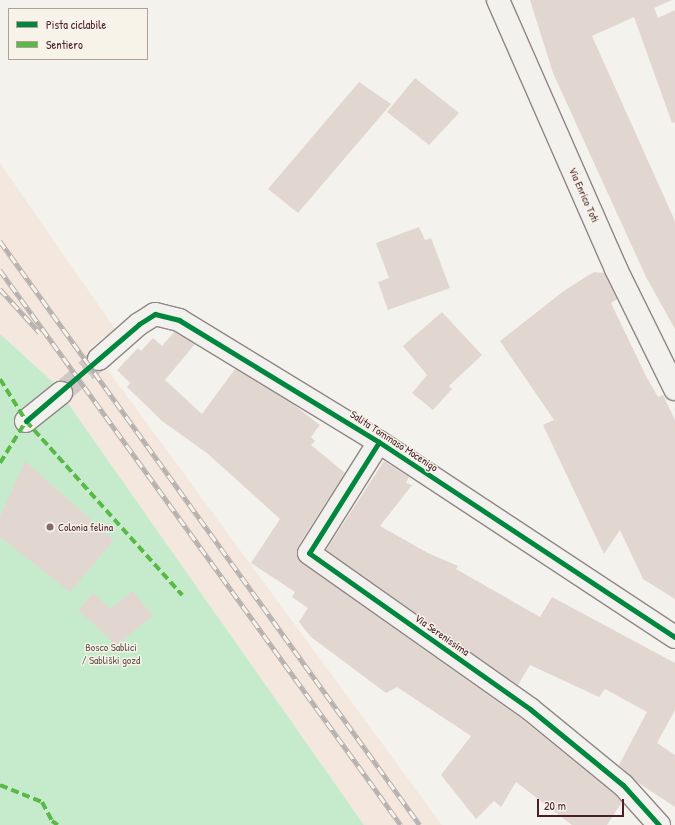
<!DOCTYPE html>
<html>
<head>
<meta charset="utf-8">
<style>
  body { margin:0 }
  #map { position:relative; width:675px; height:825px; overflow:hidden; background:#f4f2ec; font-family:"Patrick Hand",sans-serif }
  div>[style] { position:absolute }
  .built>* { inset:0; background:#f4e8de }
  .green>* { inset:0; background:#c6ebcc }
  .building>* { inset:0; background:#e2d7d0 }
  .street-tunnel>* { height:22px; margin-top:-11px; transform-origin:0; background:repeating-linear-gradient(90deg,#d2c8c5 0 22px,transparent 0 33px) }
  .roads { filter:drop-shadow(1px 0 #8f8685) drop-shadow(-1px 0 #8f8685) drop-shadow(0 1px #8f8685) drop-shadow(0 -1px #8f8685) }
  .street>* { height:22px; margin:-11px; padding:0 11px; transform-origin:11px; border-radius:11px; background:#f2f1ed }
  .secondary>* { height:22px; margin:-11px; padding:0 11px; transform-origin:11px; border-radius:11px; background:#f2f1ed }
  .rail>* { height:4.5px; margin-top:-2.25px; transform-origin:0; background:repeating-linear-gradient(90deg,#f7f3e8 0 9px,#b6b0ae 0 18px); box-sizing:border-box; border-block:1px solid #b6b0ae }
  .quiet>* { height:4px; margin-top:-2px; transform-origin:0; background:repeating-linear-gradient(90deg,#58b947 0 8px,transparent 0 12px) }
  .cycleway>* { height:5px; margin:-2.5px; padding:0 2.5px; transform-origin:2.5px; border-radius:2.5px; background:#00873e }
  .dots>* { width:11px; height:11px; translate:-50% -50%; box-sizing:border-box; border:2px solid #f7f3e8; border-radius:50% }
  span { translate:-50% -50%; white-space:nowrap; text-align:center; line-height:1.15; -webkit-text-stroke:3px #f7f3e8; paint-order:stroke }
  .street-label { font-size:11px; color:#4a1f2b }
  .poi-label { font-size:11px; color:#4a1f2b }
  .left { translate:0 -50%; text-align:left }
  .park-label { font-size:11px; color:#60504c }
  .legend { position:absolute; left:8px; top:8px; width:140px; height:52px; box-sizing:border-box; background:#f7f3e8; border:1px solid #b29e9c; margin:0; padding:5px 7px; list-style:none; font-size:12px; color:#4a1f2b }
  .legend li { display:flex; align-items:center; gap:8px; height:20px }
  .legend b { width:20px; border:1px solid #b29e9c }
  .scale { position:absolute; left:537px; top:799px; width:87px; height:18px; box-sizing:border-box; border:2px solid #4a1f2b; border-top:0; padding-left:5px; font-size:12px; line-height:14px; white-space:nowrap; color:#4a1f2b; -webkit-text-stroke:3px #f7f3e8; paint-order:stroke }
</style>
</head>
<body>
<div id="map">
  <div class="built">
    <div style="clip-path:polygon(0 163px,115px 329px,91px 347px,442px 825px,364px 825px,53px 382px,0 334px)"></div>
  </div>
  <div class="green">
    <div style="clip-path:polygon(0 334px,53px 382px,364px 825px,0 825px)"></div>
  </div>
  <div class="building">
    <div style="clip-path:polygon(530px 0,672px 0,654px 8px,658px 18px,675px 10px,675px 122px,672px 123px,634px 17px,592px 36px,675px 221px,675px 329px,646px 277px,553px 73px)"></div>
    <div style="clip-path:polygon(415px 78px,459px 113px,429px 145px,387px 112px)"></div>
    <div style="clip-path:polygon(359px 82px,391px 104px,298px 213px,268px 189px)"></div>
    <div style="clip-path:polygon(419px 227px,425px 240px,431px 238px,450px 288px,388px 310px,378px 282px,389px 278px,376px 243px)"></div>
    <div style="clip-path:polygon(594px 272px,604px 273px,617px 299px,611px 303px,646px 376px,658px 397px,663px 395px,675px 420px,675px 599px,643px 579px,620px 530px,604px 554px,543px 425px,554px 420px,500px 341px,565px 290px)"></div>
    <div style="clip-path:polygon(442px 312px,482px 355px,449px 386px,452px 389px,433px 410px,412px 393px,427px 375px,403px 346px)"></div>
    <div style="clip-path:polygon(174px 332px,195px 344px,165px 380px,202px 414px,235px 369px,290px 402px,320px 425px,311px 437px,315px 441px,311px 445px,345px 473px,298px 546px,297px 553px,302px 563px,522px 719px,614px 794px,622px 802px,607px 825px,572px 825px,516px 782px,501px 807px,494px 801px,476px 819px,441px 775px,471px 736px,397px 687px,386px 693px,311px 637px,299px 622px,308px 608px,292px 597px,295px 592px,251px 563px,280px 519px,208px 454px,162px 421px,127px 387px,130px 383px,117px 370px,138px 348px,141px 351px,153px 338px,162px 346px)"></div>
    <div style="clip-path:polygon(25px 461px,114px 540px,70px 592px,0 537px,0 517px)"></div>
    <div style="clip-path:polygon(384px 461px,409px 477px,406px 483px,412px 485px,380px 526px,428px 553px,458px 566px,456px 569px,540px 617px,552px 597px,675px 663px,675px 710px,657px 743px,675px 755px,675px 807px,637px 782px,619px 765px,647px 712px,605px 689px,599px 697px,530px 665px,518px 685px,326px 550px)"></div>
    <div style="clip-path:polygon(133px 591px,153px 616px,116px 645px,78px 610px,93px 593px,110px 608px)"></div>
  </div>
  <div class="street-tunnel">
    <div style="left:61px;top:393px;width:51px;rotate:-41.8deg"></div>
  </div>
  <div class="roads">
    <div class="street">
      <div style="left:99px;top:359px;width:53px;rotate:-41.2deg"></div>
      <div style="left:139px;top:324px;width:19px;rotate:-32deg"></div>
      <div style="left:155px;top:314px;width:25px;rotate:14deg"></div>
      <div style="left:179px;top:320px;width:234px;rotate:31.4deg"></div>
      <div style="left:379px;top:442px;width:354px;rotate:33.4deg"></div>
      <div style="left:26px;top:421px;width:45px;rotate:-38.7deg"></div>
      <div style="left:379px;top:442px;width:131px;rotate:122.2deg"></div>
      <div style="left:309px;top:553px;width:271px;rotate:35.2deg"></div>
      <div style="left:530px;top:709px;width:120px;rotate:39.3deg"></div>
      <div style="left:623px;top:785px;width:54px;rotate:48deg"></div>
    </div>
    <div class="secondary">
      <div style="left:498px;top:0;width:294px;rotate:66.3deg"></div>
      <div style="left:616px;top:269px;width:134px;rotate:63.8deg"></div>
    </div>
  </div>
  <div class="rail">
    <div style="left:0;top:241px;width:719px;rotate:54.28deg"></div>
    <div style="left:0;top:270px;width:685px;rotate:54.15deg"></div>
    <div style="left:0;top:289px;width:59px;rotate:47.7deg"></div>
  </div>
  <div class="quiet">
    <div style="left:0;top:379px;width:49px;rotate:58.2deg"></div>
    <div style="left:26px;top:421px;width:234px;rotate:48.1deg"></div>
    <div style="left:0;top:463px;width:49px;rotate:-58.2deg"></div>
    <div style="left:0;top:785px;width:45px;rotate:22deg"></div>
    <div style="left:42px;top:802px;width:21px;rotate:62deg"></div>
    <div style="left:52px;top:821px;width:7px;rotate:34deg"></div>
  </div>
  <div class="cycleway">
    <div style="left:26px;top:421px;width:149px;rotate:-40.6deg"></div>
    <div style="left:139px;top:324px;width:19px;rotate:-32deg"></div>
    <div style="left:155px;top:314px;width:25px;rotate:14deg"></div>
    <div style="left:179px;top:320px;width:234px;rotate:31.4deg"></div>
    <div style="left:379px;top:442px;width:354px;rotate:33.4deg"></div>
    <div style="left:379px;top:442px;width:131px;rotate:122.2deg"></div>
    <div style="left:309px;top:553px;width:271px;rotate:35.2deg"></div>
    <div style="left:530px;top:709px;width:120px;rotate:39.3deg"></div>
    <div style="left:623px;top:785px;width:54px;rotate:48deg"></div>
  </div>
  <div class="dots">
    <div style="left:50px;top:527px;background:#86696f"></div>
  </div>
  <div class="street-label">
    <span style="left:584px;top:195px;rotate:66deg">Via Enrico Toti</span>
    <span style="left:394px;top:441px;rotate:33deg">Salita Tommaso Mocenigo</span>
    <span style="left:442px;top:635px;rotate:35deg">Via Serenissima</span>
  </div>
  <div class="poi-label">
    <span class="left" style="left:58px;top:527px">Colonia felina</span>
  </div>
  <div class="park-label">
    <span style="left:111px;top:654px">Bosco Sablici<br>/ Sabliški gozd</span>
  </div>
  <ul class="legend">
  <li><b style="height:5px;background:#00873e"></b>Pista ciclabile</li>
  <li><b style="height:5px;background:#58b947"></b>Sentiero</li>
  </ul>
  <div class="scale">20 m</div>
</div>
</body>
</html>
